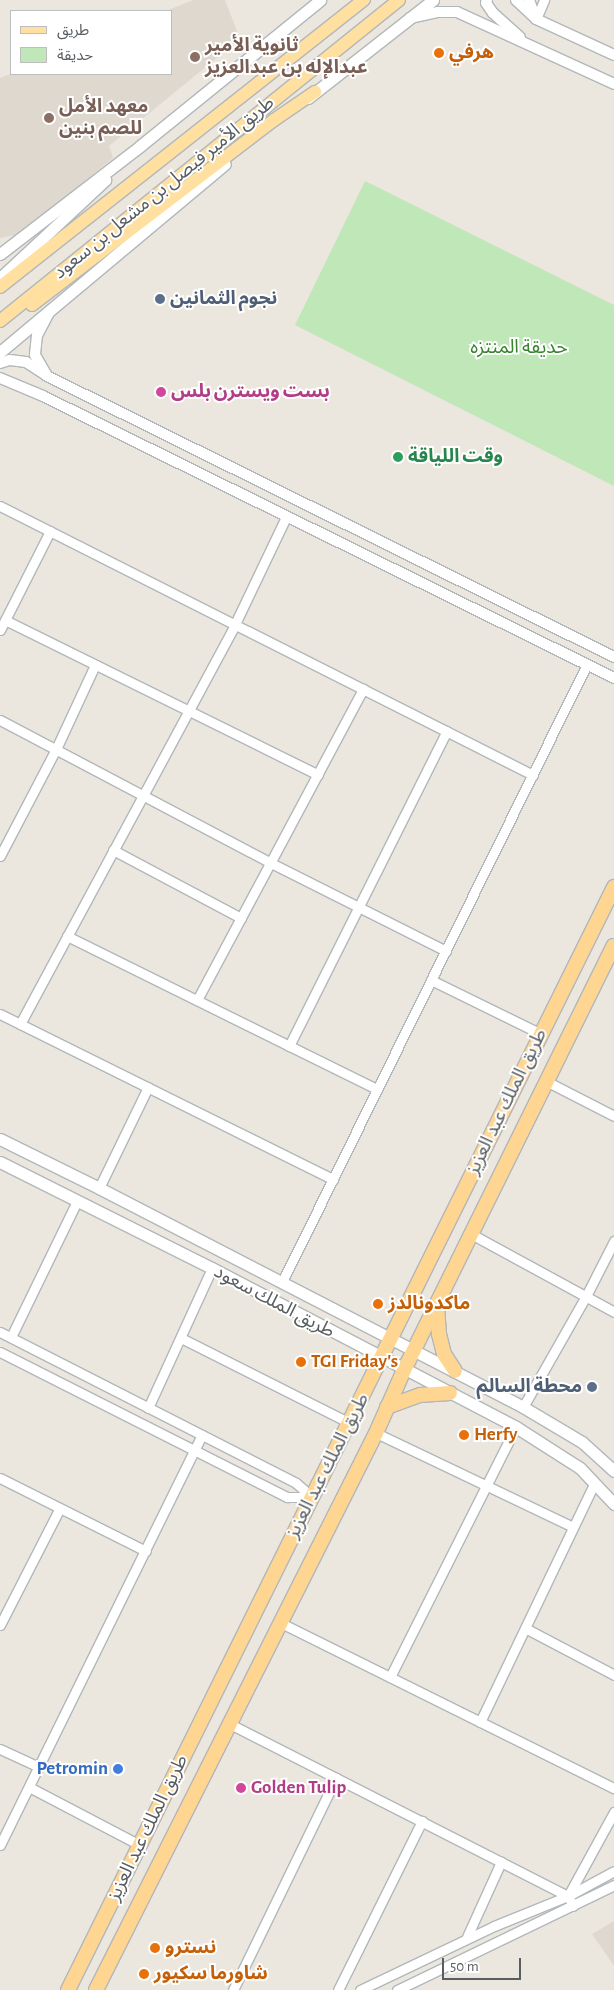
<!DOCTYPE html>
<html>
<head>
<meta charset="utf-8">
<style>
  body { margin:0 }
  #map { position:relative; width:614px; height:1990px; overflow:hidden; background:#ece7de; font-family:"Alegreya Sans","Noto Sans Arabic",sans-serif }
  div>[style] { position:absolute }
  .education>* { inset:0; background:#dfd8cf }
  .green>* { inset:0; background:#bfe7b7 }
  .roads { filter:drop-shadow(1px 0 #b1b7bb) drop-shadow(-1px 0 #b1b7bb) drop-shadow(0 1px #b1b7bb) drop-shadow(0 -1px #b1b7bb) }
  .minor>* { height:9px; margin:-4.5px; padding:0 4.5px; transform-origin:4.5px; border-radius:4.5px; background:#fff }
  .tertiary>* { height:10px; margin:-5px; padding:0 5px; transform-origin:5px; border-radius:5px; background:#fff }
  .secondary>* { height:11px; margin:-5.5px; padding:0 5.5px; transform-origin:5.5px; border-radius:5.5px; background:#fff }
  .primary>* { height:12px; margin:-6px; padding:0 6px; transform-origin:6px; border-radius:6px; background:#ffe0a0 }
  .trunk>* { height:14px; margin:-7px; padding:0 7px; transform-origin:7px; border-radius:7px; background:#ffd691 }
  .dots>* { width:14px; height:14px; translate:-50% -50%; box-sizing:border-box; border:2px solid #fff; border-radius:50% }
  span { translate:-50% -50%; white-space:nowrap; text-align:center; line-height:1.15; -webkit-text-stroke:4px #fff; paint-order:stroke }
  .education-label { font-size:19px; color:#785e54; font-weight:700 }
  .left { translate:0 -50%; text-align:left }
  .food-label { font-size:19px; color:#c56008; font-weight:700 }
  .street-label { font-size:19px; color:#575d61 }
  .service-label { font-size:19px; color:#4e5e75; font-weight:700 }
  .right { translate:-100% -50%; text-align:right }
  .park-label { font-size:19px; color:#37832d }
  .hotel-label { font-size:19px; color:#b23c85; font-weight:700 }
  .leisure-label { font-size:19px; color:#27864d; font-weight:700 }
  .shop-label { font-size:19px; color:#366cbe; font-weight:700 }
  .legend { position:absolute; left:10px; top:10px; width:162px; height:65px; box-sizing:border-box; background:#fff; border:1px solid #bcbec0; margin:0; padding:6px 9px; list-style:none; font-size:15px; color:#575d61 }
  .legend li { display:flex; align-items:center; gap:10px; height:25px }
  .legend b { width:25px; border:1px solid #bcbec0 }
  .scale { position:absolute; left:442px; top:1958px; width:79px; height:22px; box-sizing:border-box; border:2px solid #575d61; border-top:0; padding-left:6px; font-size:15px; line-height:18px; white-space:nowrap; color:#575d61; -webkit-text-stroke:4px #fff; paint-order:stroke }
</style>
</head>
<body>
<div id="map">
  <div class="education">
    <div style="clip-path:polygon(193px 0,225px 0,240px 39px,109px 146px,113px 158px,20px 234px,0 238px,0 78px,11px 74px,171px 74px,171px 11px,166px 11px)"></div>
    <div style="clip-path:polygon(614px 1921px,614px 1966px,592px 1934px)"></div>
  </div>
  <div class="green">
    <div style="clip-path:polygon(365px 181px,614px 305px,614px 486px,295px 325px)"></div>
  </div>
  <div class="roads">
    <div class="minor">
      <div style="left:536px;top:19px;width:21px;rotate:-67deg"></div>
      <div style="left:0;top:506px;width:597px;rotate:26.78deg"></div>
      <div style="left:5px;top:620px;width:349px;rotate:26.3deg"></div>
      <div style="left:0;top:630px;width:111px;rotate:-63.2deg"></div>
      <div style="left:0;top:720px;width:306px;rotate:27.8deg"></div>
      <div style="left:271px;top:863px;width:196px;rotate:26.7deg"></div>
      <div style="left:113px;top:850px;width:145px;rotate:28deg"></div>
      <div style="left:0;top:856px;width:121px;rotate:-62.4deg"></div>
      <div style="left:56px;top:749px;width:93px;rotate:-65.1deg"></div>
      <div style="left:67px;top:936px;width:346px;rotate:26.3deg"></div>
      <div style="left:431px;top:980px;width:123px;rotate:26.1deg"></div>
      <div style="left:197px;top:1000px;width:353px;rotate:-61.9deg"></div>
      <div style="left:0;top:1014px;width:372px;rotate:26.4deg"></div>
      <div style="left:20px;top:1024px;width:454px;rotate:-61.7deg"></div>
      <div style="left:235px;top:624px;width:119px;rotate:-64.5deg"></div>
      <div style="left:289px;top:1046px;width:352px;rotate:-63.4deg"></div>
      <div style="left:546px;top:1081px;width:76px;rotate:27.2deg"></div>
      <div style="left:99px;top:1188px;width:112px;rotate:-64.1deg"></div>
      <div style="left:473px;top:1235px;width:161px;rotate:28.6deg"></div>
      <div style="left:282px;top:1282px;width:689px;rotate:-63.73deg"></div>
      <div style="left:0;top:1332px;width:332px;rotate:27deg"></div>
      <div style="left:296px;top:1483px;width:21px;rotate:41deg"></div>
      <div style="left:11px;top:1337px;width:151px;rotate:-64.1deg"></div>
      <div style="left:181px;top:1338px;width:189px;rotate:26.7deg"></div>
      <div style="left:0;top:1352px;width:322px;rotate:26.8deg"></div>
      <div style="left:287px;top:1497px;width:25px"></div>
      <div style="left:523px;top:1407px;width:125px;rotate:-60.4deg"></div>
      <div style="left:585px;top:1298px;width:64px;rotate:-63deg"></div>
      <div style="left:148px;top:1408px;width:154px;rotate:-65.4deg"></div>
      <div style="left:376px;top:1433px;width:218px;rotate:25.5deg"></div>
      <div style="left:0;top:1478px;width:163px;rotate:26.6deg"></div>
      <div style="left:281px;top:1623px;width:372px;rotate:26.4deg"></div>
      <div style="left:0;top:1625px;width:131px;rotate:-62.9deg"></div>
      <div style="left:525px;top:1628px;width:101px;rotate:27.8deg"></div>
      <div style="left:390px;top:1677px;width:280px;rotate:-63.3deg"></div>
      <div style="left:480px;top:1722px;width:264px;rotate:-64.4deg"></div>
      <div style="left:230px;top:1724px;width:379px;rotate:27deg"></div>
      <div style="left:568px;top:1896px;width:11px;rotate:63deg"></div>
      <div style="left:0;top:1749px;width:43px;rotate:24.8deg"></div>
      <div style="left:29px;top:1787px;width:125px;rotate:27.6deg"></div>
      <div style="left:0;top:1845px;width:457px;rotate:-63.8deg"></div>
      <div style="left:568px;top:1896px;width:96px;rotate:-61.3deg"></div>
      <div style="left:466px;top:1939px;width:85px;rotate:-65.6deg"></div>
      <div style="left:233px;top:1990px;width:236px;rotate:-64.1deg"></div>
      <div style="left:338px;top:1990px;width:189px;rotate:-63.6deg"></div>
      <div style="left:360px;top:1990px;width:148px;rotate:-25.5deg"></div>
      <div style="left:494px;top:1926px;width:80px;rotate:-22.1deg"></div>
      <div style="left:568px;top:1896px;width:52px;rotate:-28.5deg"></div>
      <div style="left:397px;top:1990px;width:241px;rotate:-25.8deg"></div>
    </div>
    <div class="tertiary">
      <div style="left:487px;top:0;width:3px;rotate:108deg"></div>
      <div style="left:486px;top:3px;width:12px;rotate:55deg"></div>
      <div style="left:493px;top:13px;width:36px;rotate:42deg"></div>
      <div style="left:516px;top:0;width:25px;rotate:43deg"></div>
      <div style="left:529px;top:0;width:20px;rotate:70deg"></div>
      <div style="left:536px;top:19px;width:86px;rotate:24.8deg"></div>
      <div style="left:410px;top:18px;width:29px;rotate:-12deg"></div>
      <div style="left:438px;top:12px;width:19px"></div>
      <div style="left:457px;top:12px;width:173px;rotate:24.6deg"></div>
      <div style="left:50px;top:311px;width:27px;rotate:118deg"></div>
      <div style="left:37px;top:335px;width:20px;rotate:96deg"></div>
      <div style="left:35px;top:355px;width:24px;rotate:60deg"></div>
      <div style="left:47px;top:376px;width:633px;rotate:26.36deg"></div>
      <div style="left:0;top:363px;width:10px;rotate:-17deg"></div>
      <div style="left:10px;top:360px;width:16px;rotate:7deg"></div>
      <div style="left:26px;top:362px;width:24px;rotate:33deg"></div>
      <div style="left:0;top:378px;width:47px;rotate:22.7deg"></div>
      <div style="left:43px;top:396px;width:637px;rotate:26.28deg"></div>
    </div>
    <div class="secondary">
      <div style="left:308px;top:98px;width:159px;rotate:-38.1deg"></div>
      <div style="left:0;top:254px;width:177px;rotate:-37.6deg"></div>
      <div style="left:140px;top:146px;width:232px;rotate:-39deg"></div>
      <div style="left:0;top:278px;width:144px;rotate:-43deg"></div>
      <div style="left:0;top:352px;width:293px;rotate:-39.9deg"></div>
      <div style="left:0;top:1139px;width:110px;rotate:26.3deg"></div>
      <div style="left:99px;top:1188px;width:477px;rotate:27.3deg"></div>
      <div style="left:523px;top:1407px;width:69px;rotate:30.7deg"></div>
      <div style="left:582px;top:1442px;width:43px;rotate:42.2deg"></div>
      <div style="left:0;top:1162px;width:237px;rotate:26.6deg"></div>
      <div style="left:212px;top:1268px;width:343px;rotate:27.6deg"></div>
      <div style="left:516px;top:1427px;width:76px;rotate:32.6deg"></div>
      <div style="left:580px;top:1468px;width:50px;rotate:46.6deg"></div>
    </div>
    <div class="primary">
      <div style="left:0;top:287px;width:464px;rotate:-38.3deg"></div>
      <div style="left:32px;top:305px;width:305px;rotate:-37.4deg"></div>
      <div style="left:274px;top:120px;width:50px;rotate:-34.3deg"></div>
      <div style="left:0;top:321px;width:512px;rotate:-38.82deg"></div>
    </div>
    <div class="trunk">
      <div style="left:437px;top:1306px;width:28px;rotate:86deg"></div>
      <div style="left:439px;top:1334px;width:21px;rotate:76deg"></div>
      <div style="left:444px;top:1354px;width:20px;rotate:57deg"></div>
      <div style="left:387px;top:1407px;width:35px;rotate:-20deg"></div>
      <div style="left:420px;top:1395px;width:30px;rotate:-4deg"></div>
      <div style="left:68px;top:1990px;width:1231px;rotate:-63.66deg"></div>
      <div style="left:96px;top:1990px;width:623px;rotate:-63.31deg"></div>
      <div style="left:376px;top:1433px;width:69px;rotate:-66deg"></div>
      <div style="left:404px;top:1370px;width:473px;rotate:-63.7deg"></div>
    </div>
  </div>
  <div class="dots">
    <div style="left:439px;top:53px;background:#e8710a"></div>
    <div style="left:195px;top:57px;background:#8d6e63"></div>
    <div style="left:49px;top:118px;background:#8d6e63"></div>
    <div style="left:160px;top:299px;background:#5c6f8a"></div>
    <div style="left:161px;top:392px;background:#d1479c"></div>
    <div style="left:398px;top:457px;background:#2e9e5b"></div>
    <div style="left:378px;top:1304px;background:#e8710a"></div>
    <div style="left:301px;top:1362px;background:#e8710a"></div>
    <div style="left:592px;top:1387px;background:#5c6f8a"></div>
    <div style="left:464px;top:1435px;background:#e8710a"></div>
    <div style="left:118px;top:1769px;background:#3f7fe0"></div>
    <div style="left:241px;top:1788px;background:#d1479c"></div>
    <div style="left:155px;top:1948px;background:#e8710a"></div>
    <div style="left:144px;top:1974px;background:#e8710a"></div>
  </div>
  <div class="education-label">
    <span class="left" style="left:205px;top:57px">ثانوية الأمير<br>عبدالإله بن عبدالعزيز</span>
    <span class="left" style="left:59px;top:118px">معهد الأمل<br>للصم بنين</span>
  </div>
  <div class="food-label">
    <span class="left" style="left:449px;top:53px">هرفي</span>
    <span class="left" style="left:388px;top:1304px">ماكدونالدز</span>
    <span class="left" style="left:311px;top:1362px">TGI Friday's</span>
    <span class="left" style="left:474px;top:1435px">Herfy</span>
    <span class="left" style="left:165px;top:1948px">نسترو</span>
    <span class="left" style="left:154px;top:1974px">شاورما سكيور</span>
  </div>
  <div class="street-label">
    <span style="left:164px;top:188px;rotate:-39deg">طريق الأمير فيصل بن مشعل بن سعود</span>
    <span style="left:507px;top:1102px;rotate:-64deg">طريق الملك عبد العزيز</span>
    <span style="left:274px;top:1302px;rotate:28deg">طريق الملك سعود</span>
    <span style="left:328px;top:1466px;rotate:-63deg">طريق الملك عبد العزيز</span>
    <span style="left:148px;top:1828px;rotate:-64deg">طريق الملك عبد العزيز</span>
  </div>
  <div class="service-label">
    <span class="left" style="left:170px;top:299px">نجوم الثمانين</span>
    <span class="right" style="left:582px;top:1387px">محطة السالم</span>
  </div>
  <div class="park-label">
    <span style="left:519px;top:348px">حديقة المنتزه</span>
  </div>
  <div class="hotel-label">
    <span class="left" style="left:171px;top:392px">بست ويسترن بلس</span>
    <span class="left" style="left:251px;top:1788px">Golden Tulip</span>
  </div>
  <div class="leisure-label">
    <span class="left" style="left:408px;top:457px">وقت اللياقة</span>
  </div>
  <div class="shop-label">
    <span class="right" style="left:108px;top:1769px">Petromin</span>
  </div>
  <ul class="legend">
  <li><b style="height:6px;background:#ffe0a0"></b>طريق</li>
  <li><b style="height:14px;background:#bfe7b7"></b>حديقة</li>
  </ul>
  <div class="scale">50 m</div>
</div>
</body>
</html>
